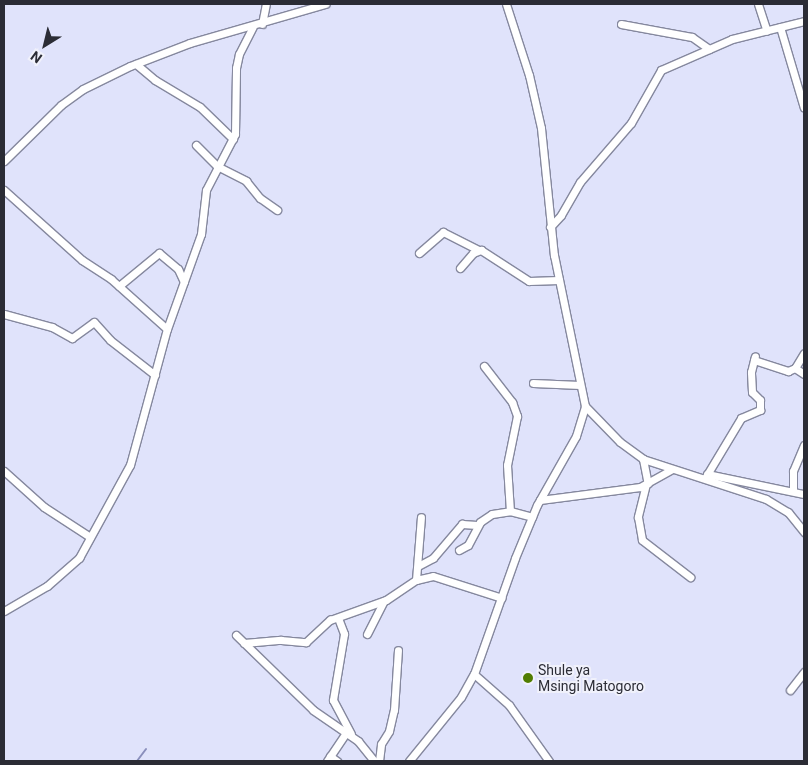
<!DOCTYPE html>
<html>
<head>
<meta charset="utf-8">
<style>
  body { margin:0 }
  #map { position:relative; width:808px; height:765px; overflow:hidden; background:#e0e3fb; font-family:Roboto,sans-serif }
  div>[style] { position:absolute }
  .stream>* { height:2px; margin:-1px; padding:0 1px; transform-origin:1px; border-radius:1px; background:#8a8fbc }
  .roads { filter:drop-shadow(1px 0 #85889e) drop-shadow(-1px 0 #85889e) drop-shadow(0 1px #85889e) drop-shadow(0 -1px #85889e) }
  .minor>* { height:7px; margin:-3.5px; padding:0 3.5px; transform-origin:3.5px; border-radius:3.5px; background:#fff }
  .dots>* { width:14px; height:14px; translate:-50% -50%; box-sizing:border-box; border:2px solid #f0f1fb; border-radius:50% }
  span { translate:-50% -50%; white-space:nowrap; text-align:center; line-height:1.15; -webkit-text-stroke:4px #f0f1fb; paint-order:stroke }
  .poi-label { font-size:14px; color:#2b2c35 }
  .left { translate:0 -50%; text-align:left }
  .frame { position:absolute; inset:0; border:5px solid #2b2c35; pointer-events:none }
  .north { position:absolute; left:20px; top:20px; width:50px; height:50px; -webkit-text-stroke:4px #f0f1fb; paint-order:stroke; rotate:216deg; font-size:14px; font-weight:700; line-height:20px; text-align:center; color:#2b2c35 }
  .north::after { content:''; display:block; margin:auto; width:18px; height:22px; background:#2b2c35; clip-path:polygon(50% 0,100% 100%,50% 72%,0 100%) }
</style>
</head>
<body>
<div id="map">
  <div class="stream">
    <div style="left:137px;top:761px;width:15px;rotate:-53deg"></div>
  </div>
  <div class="roads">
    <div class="minor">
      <div style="left:506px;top:4px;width:75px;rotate:72.1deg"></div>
      <div style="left:529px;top:75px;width:54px;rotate:77.2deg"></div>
      <div style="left:541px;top:128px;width:128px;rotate:84.2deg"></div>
      <div style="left:554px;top:255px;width:154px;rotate:78.4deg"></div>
      <div style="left:585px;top:406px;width:50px;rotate:45.8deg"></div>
      <div style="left:620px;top:442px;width:29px;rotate:36deg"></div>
      <div style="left:643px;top:459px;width:129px;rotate:18deg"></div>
      <div style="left:766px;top:499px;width:26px;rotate:31deg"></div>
      <div style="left:788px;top:512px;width:26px;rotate:51deg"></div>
      <div style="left:758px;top:4px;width:28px;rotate:72deg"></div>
      <div style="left:262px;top:24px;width:20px;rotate:-79deg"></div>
      <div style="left:621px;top:24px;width:72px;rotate:10.4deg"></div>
      <div style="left:692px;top:37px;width:21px;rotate:35deg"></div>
      <div style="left:780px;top:27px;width:84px;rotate:73.5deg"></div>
      <div style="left:136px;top:64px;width:25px;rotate:40deg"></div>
      <div style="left:155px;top:80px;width:52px;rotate:31deg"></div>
      <div style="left:200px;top:107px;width:46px;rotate:44.1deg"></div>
      <div style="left:196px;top:145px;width:30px;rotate:45deg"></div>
      <div style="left:217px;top:166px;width:33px;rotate:27deg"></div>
      <div style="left:246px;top:181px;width:22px;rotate:51deg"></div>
      <div style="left:260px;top:198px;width:21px;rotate:35deg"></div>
      <div style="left:4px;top:161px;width:80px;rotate:-44.5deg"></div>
      <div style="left:61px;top:105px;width:27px;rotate:-36deg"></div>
      <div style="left:83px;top:89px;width:52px;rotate:-26.1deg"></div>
      <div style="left:130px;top:66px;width:64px;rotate:-21deg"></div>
      <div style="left:190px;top:43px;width:141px;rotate:-16.1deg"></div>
      <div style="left:4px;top:190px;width:105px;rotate:41.9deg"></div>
      <div style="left:82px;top:260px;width:35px;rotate:33deg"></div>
      <div style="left:111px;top:279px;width:75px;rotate:41.8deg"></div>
      <div style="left:550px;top:227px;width:16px;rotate:-47deg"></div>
      <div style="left:561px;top:215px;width:38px;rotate:-60deg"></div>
      <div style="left:580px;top:182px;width:78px;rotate:-49.2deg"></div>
      <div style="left:631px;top:123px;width:61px;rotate:-60.5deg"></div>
      <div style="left:661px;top:70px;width:77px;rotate:-23.6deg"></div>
      <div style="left:732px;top:39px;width:74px;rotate:-14deg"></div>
      <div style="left:419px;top:253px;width:32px;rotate:-41deg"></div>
      <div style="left:443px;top:232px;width:39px;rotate:27deg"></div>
      <div style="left:460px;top:268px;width:20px;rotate:-49deg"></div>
      <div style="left:473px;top:253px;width:9px;rotate:-21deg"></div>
      <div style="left:481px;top:250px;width:57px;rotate:32.9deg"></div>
      <div style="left:529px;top:281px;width:30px;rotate:-2deg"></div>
      <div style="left:119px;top:286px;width:52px;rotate:-39.5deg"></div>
      <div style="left:159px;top:253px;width:25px;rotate:40deg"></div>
      <div style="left:178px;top:269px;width:14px;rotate:65deg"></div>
      <div style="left:4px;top:314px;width:50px;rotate:15.2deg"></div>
      <div style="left:52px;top:327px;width:23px;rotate:29deg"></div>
      <div style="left:72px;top:338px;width:27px;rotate:-36deg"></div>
      <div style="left:94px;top:322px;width:24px;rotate:48deg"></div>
      <div style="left:110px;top:340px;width:57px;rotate:37.9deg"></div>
      <div style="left:754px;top:360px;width:36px;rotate:18deg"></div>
      <div style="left:788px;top:371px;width:8px;rotate:-23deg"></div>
      <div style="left:795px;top:368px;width:17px;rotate:-59deg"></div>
      <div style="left:484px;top:366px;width:46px;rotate:52.1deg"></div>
      <div style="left:512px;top:402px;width:15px;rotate:70deg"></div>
      <div style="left:517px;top:416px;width:50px;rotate:101.5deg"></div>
      <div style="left:507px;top:465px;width:46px;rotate:86.3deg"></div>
      <div style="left:795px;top:368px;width:11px;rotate:34deg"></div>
      <div style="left:533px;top:383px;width:47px;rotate:2.4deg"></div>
      <div style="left:643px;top:459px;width:25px;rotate:79deg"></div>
      <div style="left:4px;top:471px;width:54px;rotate:42deg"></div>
      <div style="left:44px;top:507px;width:55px;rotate:33.1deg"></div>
      <div style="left:707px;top:474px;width:99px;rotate:11.7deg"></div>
      <div style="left:705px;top:478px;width:70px;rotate:-59deg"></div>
      <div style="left:741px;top:418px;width:21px;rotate:-23deg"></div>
      <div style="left:760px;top:410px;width:10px;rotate:-90deg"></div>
      <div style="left:760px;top:400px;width:11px;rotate:-135deg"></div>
      <div style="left:752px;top:392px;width:20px;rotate:-93deg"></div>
      <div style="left:751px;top:372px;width:16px;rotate:-76deg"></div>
      <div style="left:646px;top:484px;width:34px;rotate:104deg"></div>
      <div style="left:638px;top:517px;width:23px;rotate:80deg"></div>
      <div style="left:642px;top:540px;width:61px;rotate:37.6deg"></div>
      <div style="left:793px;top:489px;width:18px;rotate:-90deg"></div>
      <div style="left:793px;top:471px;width:28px;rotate:-67deg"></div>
      <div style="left:540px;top:500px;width:101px;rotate:-7.4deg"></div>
      <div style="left:640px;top:487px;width:37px;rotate:-29deg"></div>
      <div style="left:459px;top:550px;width:10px;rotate:-29deg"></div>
      <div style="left:468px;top:545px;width:26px;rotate:-62deg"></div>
      <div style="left:480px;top:522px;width:14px;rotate:-34deg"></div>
      <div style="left:492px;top:514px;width:18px;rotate:-9deg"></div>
      <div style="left:510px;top:511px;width:23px;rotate:15deg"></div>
      <div style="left:418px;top:566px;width:17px;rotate:-28deg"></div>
      <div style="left:433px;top:558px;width:45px;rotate:-49.5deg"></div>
      <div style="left:462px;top:524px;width:15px;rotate:4deg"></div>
      <div style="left:416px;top:580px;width:63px;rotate:-85.5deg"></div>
      <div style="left:4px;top:611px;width:50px;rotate:-30.2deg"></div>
      <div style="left:47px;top:586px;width:43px;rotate:-41.2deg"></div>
      <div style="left:79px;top:558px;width:106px;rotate:-61.3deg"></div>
      <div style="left:130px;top:465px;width:141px;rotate:-74.8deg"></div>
      <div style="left:167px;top:329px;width:101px;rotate:-70.3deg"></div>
      <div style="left:201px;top:234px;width:44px;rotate:-83.5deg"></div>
      <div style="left:206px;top:190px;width:63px;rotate:-62.6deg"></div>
      <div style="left:235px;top:134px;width:66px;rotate:-89.1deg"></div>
      <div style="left:236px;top:68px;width:14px;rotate:-78deg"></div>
      <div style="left:239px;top:54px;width:30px;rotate:-63deg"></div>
      <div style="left:338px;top:618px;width:17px;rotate:69deg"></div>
      <div style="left:344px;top:634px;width:67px;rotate:99.5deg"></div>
      <div style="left:333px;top:700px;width:38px;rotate:62deg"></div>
      <div style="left:367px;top:634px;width:37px;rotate:-63deg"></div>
      <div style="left:236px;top:635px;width:107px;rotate:44.2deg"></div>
      <div style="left:313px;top:710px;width:55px;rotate:34.6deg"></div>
      <div style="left:358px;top:741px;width:26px;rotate:51deg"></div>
      <div style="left:244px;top:643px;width:37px;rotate:-5deg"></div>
      <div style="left:281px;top:640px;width:25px;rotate:5deg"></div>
      <div style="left:306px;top:642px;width:33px;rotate:-43deg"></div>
      <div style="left:330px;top:620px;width:59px;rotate:-19.7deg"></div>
      <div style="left:386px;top:600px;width:36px;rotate:-34deg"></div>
      <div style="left:416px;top:580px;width:17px;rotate:-13deg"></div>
      <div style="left:433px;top:576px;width:72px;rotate:17.7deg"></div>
      <div style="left:474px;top:674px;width:47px;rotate:41.5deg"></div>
      <div style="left:509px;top:705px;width:69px;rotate:54.5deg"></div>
      <div style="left:790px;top:690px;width:23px;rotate:-52deg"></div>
      <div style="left:330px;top:756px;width:9px;rotate:36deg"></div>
      <div style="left:327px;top:761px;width:34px;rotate:-56deg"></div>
      <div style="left:379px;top:761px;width:17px;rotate:-83deg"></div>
      <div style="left:381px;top:744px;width:15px;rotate:-58deg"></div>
      <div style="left:389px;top:731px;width:22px;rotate:-77deg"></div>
      <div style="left:394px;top:710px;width:60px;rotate:-86.2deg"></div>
      <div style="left:409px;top:761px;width:82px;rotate:-50.9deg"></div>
      <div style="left:461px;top:697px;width:26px;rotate:-61deg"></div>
      <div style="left:474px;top:674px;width:123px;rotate:-70.5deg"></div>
      <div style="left:515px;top:558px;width:57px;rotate:-67.5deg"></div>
      <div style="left:537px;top:505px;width:79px;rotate:-60.5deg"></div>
      <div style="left:576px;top:436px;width:31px;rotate:-73deg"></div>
    </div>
  </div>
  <div class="dots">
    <div style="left:528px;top:678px;background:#517d01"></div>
  </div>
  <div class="poi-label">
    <span class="left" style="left:538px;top:678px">Shule ya<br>Msingi Matogoro</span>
  </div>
  <div class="frame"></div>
  <div class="north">N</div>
</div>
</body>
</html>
